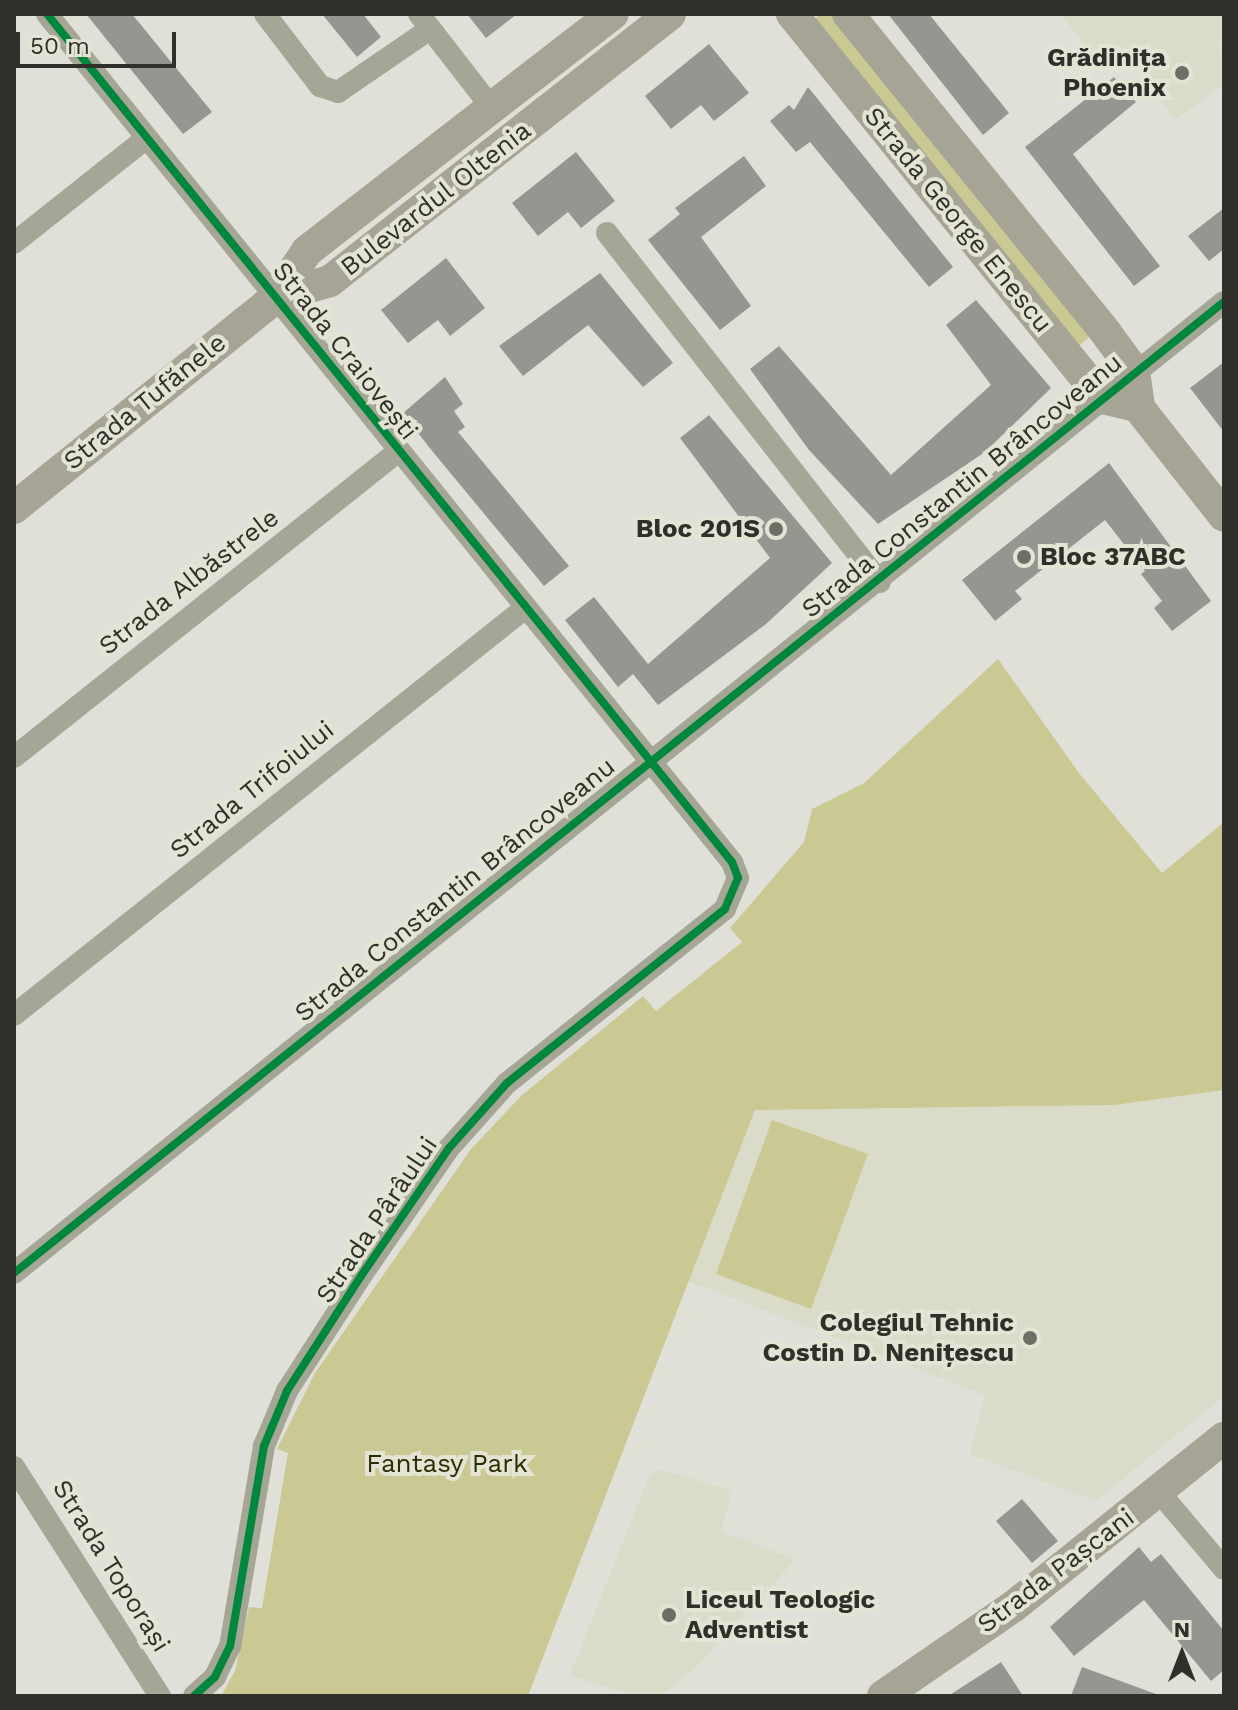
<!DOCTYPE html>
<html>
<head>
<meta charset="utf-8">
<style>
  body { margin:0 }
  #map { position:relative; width:1238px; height:1710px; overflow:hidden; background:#e0e0d8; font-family:"Work Sans",sans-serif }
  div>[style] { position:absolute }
  .built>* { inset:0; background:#dbdbca }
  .green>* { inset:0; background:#cbc993 }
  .building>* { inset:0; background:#969690 }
  .street>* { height:22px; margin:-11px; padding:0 11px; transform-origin:11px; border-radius:11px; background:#a6a697 }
  .secondary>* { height:32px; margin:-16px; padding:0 16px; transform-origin:16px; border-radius:16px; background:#a6a595 }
  .cycleway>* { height:8px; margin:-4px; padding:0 4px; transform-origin:4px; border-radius:4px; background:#00873e }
  .dots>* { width:22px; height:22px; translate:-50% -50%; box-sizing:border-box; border:4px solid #e3e4d4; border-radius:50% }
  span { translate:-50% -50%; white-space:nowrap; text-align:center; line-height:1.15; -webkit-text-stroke:8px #e3e4d4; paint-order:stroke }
  .poi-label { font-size:26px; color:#30302a; font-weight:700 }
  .right { translate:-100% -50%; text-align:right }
  .left { translate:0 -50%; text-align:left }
  .street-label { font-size:26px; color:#30302a }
  .park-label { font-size:26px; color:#2e2d01 }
  .frame { position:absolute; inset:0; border:16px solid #30302a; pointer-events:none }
  .north { position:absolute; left:1142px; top:1614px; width:80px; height:80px; -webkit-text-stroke:6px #e3e4d4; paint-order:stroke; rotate:0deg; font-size:22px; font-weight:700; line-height:32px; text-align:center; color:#30302a }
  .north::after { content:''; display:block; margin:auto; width:28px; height:36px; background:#30302a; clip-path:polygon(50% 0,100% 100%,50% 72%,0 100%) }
  .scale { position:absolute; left:16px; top:32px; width:160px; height:36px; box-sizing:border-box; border:4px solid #30302a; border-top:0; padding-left:10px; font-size:24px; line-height:28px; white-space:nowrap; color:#30302a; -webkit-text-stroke:6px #e3e4d4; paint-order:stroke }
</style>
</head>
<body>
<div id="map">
  <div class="built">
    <div style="clip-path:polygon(1061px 14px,1224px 14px,1219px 46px,1224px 84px,1175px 120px,1119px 45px,1097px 61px)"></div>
    <div style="clip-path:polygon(1224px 1090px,1224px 1396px,1096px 1501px,970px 1454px,985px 1395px,688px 1281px,755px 1110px,1115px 1105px)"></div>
    <div style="clip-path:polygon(660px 1469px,732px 1491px,721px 1531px,795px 1560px,694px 1669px,660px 1696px,633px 1696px,570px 1675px,649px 1476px)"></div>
  </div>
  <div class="green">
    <div style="clip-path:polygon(821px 14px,845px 14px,1095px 332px,1072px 352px,809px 24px)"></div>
    <div style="clip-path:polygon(998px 659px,1079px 773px,1162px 873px,1224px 822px,1224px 1090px,1115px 1105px,755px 1110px,528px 1696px,221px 1696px,235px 1671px,249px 1607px,262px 1608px,288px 1453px,277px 1449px,315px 1373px,471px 1149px,521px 1096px,643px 996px,656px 1011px,742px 942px,730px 928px,804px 842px,812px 809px,864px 783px)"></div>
    <div style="clip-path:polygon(772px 1120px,868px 1154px,811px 1309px,716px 1274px)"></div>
  </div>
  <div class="building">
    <div style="clip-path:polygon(86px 14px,132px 14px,212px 112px,183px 134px)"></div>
    <div style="clip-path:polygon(322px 14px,363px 14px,381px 37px,357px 57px)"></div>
    <div style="clip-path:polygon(467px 14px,517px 14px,486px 38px)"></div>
    <div style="clip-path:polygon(888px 14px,929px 14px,1009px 113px,983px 135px)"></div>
    <div style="clip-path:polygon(709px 44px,749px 93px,714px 121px,701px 105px,671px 129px,645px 96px)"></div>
    <div style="clip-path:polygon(1114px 77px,1136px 102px,1073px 154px,1160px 266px,1134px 286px,1025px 147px)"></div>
    <div style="clip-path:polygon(808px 87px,953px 267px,929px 287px,810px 142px,796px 152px,770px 121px,789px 105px,794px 110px)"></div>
    <div style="clip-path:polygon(576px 152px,615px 201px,581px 228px,568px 212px,538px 236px,512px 203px)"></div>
    <div style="clip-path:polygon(744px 156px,766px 186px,701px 237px,751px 306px,720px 330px,648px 240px,680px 214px,675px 208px)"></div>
    <div style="clip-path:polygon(1224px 208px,1224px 249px,1209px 261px,1188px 236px)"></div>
    <div style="clip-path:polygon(446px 258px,485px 308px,450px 336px,438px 320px,408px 343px,381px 310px)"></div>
    <div style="clip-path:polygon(600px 273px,673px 363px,643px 387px,588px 325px,523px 376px,499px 346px)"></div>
    <div style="clip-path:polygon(976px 300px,1051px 388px,985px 452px,878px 524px,809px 450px,750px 369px,779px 346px,891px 475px,991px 385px,946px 325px)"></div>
    <div style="clip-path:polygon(1224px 362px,1224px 432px,1190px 388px)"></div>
    <div style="clip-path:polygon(445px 377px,463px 404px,454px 411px,465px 427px,458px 432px,569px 566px,544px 586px,433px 452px,418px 433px,423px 428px,402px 414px)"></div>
    <div style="clip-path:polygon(709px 415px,832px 563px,766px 624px,658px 705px,633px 674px,618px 687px,565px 620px,594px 597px,648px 664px,770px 558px,680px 438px)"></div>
    <div style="clip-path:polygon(1109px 463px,1211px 601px,1172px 631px,1154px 608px,1162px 601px,1141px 574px,1145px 571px,1105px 520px,1015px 591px,1022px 599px,995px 621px,962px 580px)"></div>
    <div style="clip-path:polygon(1022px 1499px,1058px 1541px,1032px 1563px,996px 1521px)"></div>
    <div style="clip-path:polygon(1139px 1547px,1151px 1562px,1161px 1554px,1224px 1631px,1224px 1670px,1211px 1681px,1144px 1600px,1074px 1656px,1050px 1627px)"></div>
    <div style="clip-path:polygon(1001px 1662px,1023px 1696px,948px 1696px)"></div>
    <div style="clip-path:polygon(1082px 1667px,1156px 1694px,1156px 1696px,1071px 1696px)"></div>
  </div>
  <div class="street">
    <div style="left:47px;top:14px;width:1090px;rotate:51.07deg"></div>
    <div style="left:732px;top:862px;width:17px;rotate:69deg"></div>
    <div style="left:738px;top:878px;width:34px;rotate:113deg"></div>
    <div style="left:725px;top:909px;width:279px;rotate:141.4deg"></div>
    <div style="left:507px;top:1083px;width:87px;rotate:131.7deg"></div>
    <div style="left:449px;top:1148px;width:155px;rotate:124.5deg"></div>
    <div style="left:361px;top:1276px;width:137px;rotate:122.8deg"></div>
    <div style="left:287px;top:1391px;width:60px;rotate:112.7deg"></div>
    <div style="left:264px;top:1446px;width:203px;rotate:99.6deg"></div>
    <div style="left:230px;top:1646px;width:34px;rotate:116deg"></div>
    <div style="left:215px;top:1677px;width:28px;rotate:138deg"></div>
    <div style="left:265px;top:14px;width:91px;rotate:52.6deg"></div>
    <div style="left:320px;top:86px;width:19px;rotate:18deg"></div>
    <div style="left:338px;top:92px;width:112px;rotate:-34.4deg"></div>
    <div style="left:419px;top:14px;width:119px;rotate:52.2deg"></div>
    <div style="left:607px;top:233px;width:443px;rotate:52deg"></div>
    <div style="left:14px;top:243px;width:167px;rotate:-38.4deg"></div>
    <div style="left:14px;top:757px;width:490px;rotate:-38.5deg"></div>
    <div style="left:14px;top:1015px;width:652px;rotate:-38.52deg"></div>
    <div style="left:14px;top:1273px;width:1551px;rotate:-38.75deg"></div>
    <div style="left:14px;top:1467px;width:272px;rotate:57.5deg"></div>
    <div style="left:1160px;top:1493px;width:99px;rotate:49.9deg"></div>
  </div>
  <div class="secondary">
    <div style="left:792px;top:14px;width:494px;rotate:51.1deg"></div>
    <div style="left:1102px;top:398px;width:36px;rotate:13deg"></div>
    <div style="left:848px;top:14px;width:410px;rotate:51deg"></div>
    <div style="left:1106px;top:333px;width:47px;rotate:53.6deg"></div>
    <div style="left:1134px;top:371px;width:37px;rotate:82deg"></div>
    <div style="left:1139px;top:408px;width:137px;rotate:51.8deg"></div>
    <div style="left:276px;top:297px;width:56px;rotate:-16.5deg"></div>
    <div style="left:330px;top:281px;width:432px;rotate:-38.1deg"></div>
    <div style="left:14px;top:508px;width:336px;rotate:-38.8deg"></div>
    <div style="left:276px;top:297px;width:55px;rotate:-56deg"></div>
    <div style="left:307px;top:251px;width:387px;rotate:-37.8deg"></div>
    <div style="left:883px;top:1696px;width:159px;rotate:-34.5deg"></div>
    <div style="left:1014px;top:1606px;width:269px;rotate:-38.7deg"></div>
  </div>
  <div class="cycleway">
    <div style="left:47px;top:14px;width:1090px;rotate:51.07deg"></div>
    <div style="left:732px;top:862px;width:17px;rotate:69deg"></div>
    <div style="left:738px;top:878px;width:34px;rotate:113deg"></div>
    <div style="left:725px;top:909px;width:279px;rotate:141.4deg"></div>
    <div style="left:507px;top:1083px;width:87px;rotate:131.7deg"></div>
    <div style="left:449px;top:1148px;width:155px;rotate:124.5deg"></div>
    <div style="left:361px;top:1276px;width:137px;rotate:122.8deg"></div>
    <div style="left:287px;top:1391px;width:60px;rotate:112.7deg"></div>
    <div style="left:264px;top:1446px;width:203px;rotate:99.6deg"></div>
    <div style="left:230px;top:1646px;width:34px;rotate:116deg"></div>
    <div style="left:215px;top:1677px;width:28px;rotate:138deg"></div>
    <div style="left:14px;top:1273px;width:1551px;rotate:-38.75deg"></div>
  </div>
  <div class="dots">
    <div style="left:1182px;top:73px;background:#6e6e67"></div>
    <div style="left:776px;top:529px;background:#6e6e67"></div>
    <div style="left:1024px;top:557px;background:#6e6e67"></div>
    <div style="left:1030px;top:1338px;background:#6e6e67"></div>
    <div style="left:669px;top:1615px;background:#6e6e67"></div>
  </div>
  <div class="poi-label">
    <span class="right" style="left:1166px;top:73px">Grădinița<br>Phoenix</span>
    <span class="right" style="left:760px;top:529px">Bloc 201S</span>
    <span class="left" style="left:1040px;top:557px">Bloc 37ABC</span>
    <span class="right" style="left:1014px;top:1338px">Colegiul Tehnic<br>Costin D. Nenițescu</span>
    <span class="left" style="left:685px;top:1615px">Liceul Teologic<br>Adventist</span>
  </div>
  <div class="street-label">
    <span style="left:436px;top:199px;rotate:-38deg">Bulevardul Oltenia</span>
    <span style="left:958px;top:220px;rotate:51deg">Strada George Enescu</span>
    <span style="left:345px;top:351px;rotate:52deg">Strada Craiovești</span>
    <span style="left:145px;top:402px;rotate:-39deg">Strada Tufănele</span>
    <span style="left:962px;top:486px;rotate:-39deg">Strada Constantin Brâncoveanu</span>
    <span style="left:189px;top:582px;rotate:-38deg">Strada Albăstrele</span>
    <span style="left:252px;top:790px;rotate:-39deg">Strada Trifoiului</span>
    <span style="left:455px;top:890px;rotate:-39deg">Strada Constantin Brâncoveanu</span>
    <span style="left:377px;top:1220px;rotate:-56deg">Strada Pârâului</span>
    <span style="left:111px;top:1566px;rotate:58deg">Strada Toporași</span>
    <span style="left:1056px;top:1571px;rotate:-37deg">Strada Pașcani</span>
  </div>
  <div class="park-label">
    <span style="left:447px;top:1464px">Fantasy Park</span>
  </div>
  <div class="frame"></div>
  <div class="north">N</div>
  <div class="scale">50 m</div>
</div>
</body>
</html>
